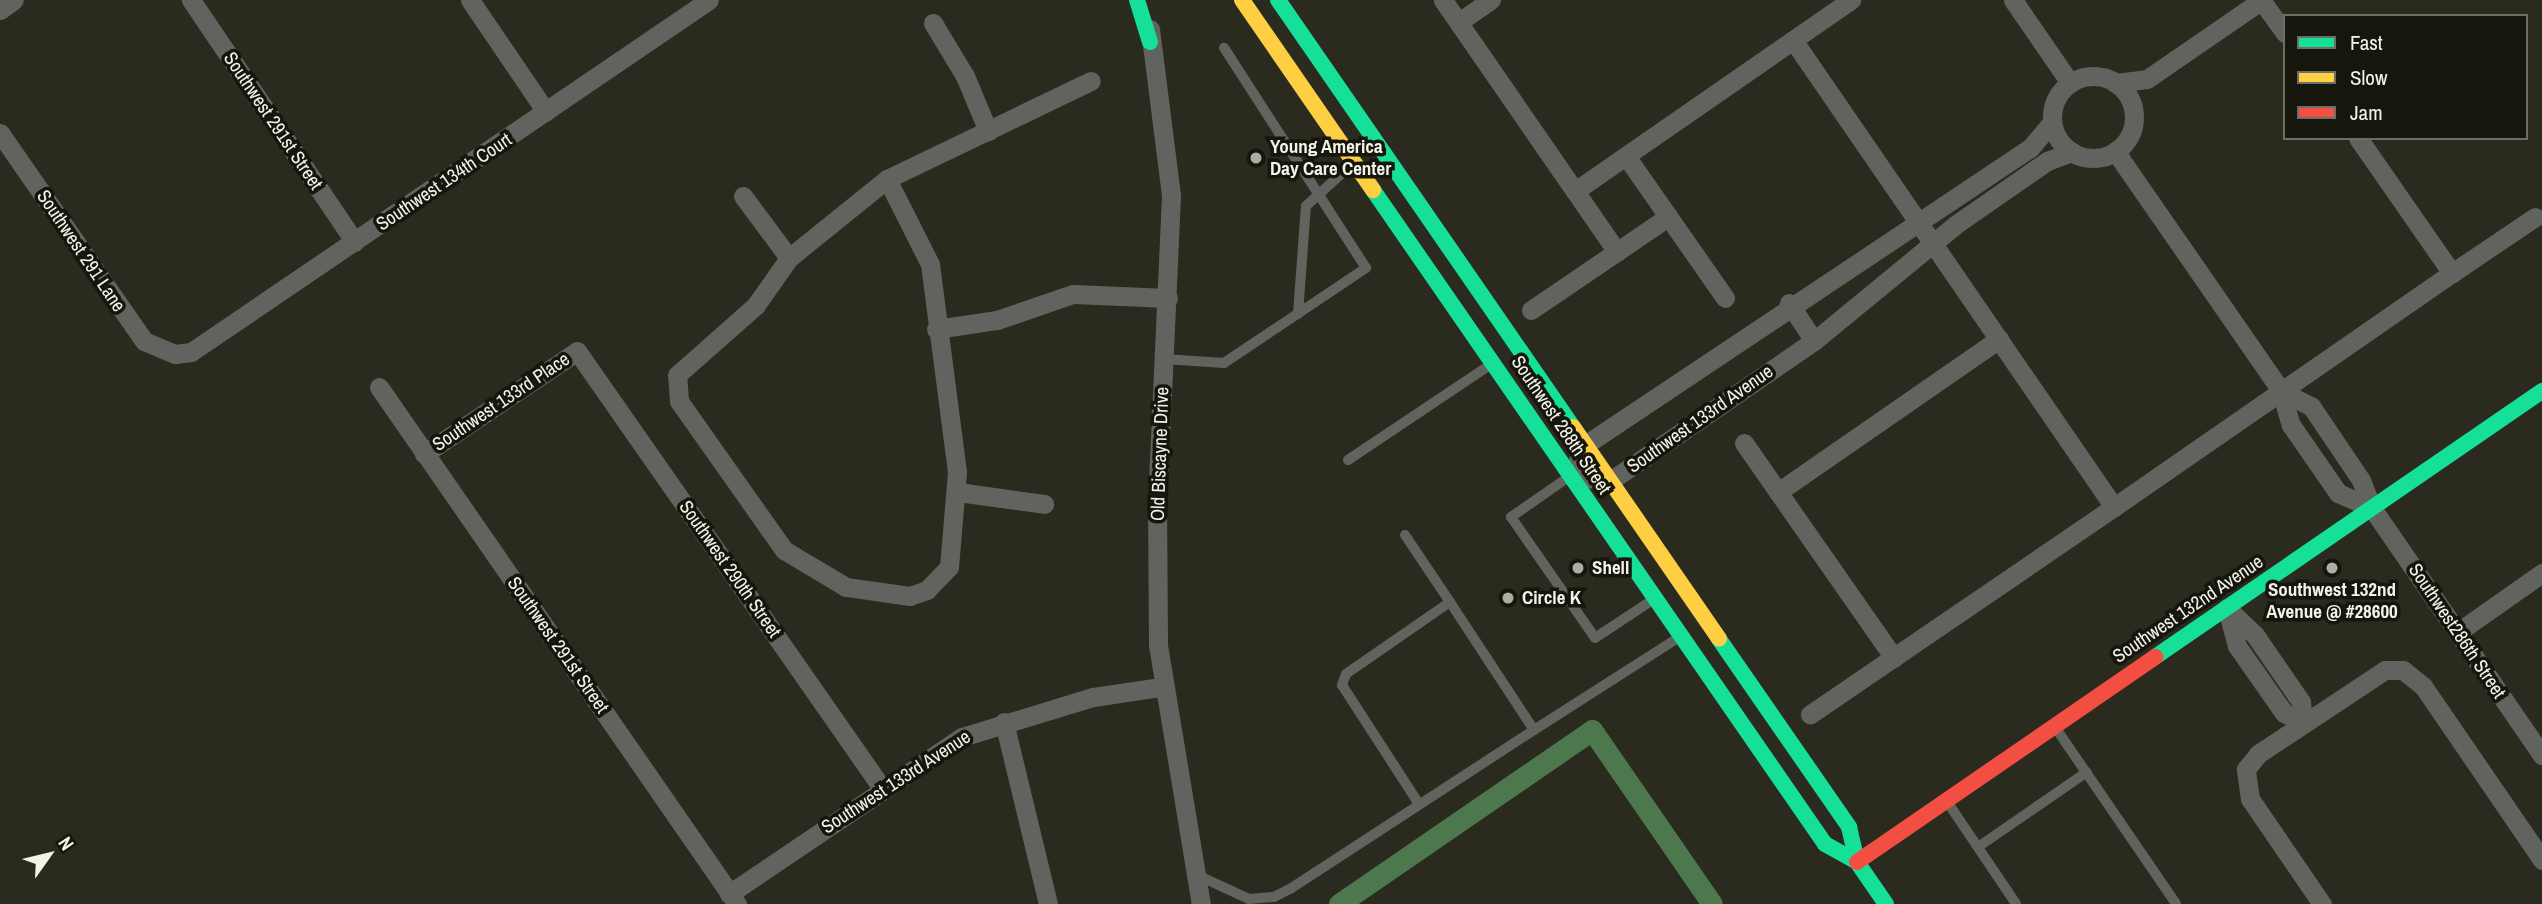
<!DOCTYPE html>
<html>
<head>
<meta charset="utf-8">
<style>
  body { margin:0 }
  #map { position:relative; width:2542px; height:904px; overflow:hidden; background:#2a2a1f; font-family:"Archivo Narrow",sans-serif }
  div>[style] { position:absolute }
  .canal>* { height:21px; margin:-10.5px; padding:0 10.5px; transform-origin:10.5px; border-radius:10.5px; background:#4d774c }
  .lane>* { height:10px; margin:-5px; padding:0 5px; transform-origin:5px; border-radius:5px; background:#61635e }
  .street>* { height:19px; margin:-9.5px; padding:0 9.5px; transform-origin:9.5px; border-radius:9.5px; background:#61635e }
  .street>.ring { margin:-9.5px; padding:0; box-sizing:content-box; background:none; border:19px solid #61635e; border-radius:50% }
  .fast>* { height:16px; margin:-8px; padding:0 8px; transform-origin:8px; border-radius:8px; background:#16e098 }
  .slow>* { height:16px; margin:-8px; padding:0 8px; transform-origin:8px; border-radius:8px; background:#ffcf43 }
  .jam>* { height:16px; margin:-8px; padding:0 8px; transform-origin:8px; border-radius:8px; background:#f24e42 }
  .dots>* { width:19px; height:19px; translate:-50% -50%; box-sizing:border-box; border:4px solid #16160d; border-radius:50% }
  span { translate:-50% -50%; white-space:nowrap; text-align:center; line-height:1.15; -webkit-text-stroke:7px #16160d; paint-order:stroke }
  .street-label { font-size:19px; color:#f3f3e7 }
  .poi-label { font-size:19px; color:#f3f3e7; font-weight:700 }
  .left { translate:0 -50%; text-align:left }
  .legend { position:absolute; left:2283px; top:14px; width:245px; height:126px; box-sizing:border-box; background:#16160d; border:2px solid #6e6e64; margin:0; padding:9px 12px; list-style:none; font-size:21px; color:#f3f3e7 }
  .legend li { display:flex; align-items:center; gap:14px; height:35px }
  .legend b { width:35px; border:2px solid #6e6e64 }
  .north { position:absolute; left:14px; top:820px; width:70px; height:70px; -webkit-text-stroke:5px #16160d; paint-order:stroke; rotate:56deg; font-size:19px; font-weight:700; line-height:28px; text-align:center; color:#f3f3e7 }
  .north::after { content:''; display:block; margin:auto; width:24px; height:32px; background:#f3f3e7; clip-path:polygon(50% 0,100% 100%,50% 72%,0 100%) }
</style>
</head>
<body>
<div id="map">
  <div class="canal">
    <div style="left:1339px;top:904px;width:307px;rotate:-34.5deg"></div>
    <div style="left:1592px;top:730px;width:211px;rotate:55.4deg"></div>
  </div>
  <div class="lane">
    <div style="left:1298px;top:314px;width:108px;rotate:-85.8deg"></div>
    <div style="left:1306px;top:206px;width:62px;rotate:-42.4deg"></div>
    <div style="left:1164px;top:359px;width:60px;rotate:3.8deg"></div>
    <div style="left:1224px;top:363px;width:171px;rotate:-33.8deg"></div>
    <div style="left:1366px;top:268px;width:262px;rotate:-122.8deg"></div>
    <div style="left:1348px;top:460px;width:171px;rotate:-33.8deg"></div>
    <div style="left:1570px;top:476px;width:72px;rotate:145.2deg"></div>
    <div style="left:1511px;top:517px;width:147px;rotate:55.2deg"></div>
    <div style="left:1595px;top:638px;width:71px;rotate:-33.5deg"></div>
    <div style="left:1405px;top:535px;width:81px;rotate:56.1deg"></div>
    <div style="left:2055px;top:727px;width:214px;rotate:55.6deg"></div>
    <div style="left:1534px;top:730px;width:171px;rotate:-32.6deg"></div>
    <div style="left:1948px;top:803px;width:122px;rotate:56deg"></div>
    <div style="left:1978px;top:847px;width:132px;rotate:-34.5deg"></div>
    <div style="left:1197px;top:875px;width:57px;rotate:24.8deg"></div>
    <div style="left:1249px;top:899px;width:25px;rotate:-5deg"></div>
    <div style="left:1274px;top:897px;width:18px;rotate:-27deg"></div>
    <div style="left:1290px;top:889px;width:291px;rotate:-33.1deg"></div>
    <div style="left:1534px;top:730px;width:153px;rotate:-123.3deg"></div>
    <div style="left:1450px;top:602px;width:126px;rotate:145.3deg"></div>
    <div style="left:1346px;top:674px;width:12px;rotate:110deg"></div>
    <div style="left:1342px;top:685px;width:142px;rotate:57.1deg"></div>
  </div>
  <div class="street">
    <div style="left:191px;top:0;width:292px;rotate:55.9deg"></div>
    <div style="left:470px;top:0;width:135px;rotate:55.8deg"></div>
    <div style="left:1443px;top:0;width:232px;rotate:55.4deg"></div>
    <div style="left:2013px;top:0;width:101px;rotate:55.5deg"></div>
    <div style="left:2261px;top:0;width:41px;rotate:54deg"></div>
    <div style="left:0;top:10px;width:17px;rotate:-36deg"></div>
    <div style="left:1459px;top:22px;width:39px;rotate:-35deg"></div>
    <div style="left:933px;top:23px;width:62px;rotate:58.9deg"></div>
    <div style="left:965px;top:76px;width:60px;rotate:67.3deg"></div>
    <div style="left:1150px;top:29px;width:168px;rotate:82.8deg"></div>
    <div style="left:1171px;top:196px;width:303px;rotate:92.6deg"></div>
    <div style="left:1157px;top:499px;width:146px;rotate:89.6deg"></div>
    <div style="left:1158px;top:645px;width:263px;rotate:80.6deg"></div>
    <div style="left:1793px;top:40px;width:567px;rotate:55.5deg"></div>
    <div style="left:2114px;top:507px;width:368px;rotate:145.7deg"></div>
    <div class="ring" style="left:2052px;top:76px;width:63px;height:63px"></div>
    <div style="left:2115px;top:83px;width:32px;rotate:-7deg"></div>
    <div style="left:2147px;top:79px;width:140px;rotate:-34.5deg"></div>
    <div style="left:2052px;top:122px;width:34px;rotate:130deg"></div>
    <div style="left:2030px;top:148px;width:535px;rotate:146.28deg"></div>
    <div style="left:1585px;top:445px;width:34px;rotate:114deg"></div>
    <div style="left:1571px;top:476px;width:39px;rotate:7deg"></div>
    <div style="left:1610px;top:481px;width:247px;rotate:-34.5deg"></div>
    <div style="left:1814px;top:341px;width:183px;rotate:-39.4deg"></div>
    <div style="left:1955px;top:225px;width:112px;rotate:-34.8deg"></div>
    <div style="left:2047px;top:161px;width:27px;rotate:-20deg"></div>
    <div style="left:0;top:133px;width:253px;rotate:55.3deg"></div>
    <div style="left:144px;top:341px;width:34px;rotate:23deg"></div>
    <div style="left:175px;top:354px;width:16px;rotate:-7deg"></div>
    <div style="left:191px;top:352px;width:626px;rotate:-34.2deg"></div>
    <div style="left:2358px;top:138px;width:165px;rotate:55.2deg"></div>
    <div style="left:2452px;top:273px;width:100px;rotate:-34deg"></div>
    <div style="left:2115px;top:151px;width:292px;rotate:55.3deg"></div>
    <div style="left:2281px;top:391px;width:35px;rotate:74deg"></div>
    <div style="left:2291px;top:425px;width:83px;rotate:55.3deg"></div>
    <div style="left:2338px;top:493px;width:37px;rotate:24deg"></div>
    <div style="left:1626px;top:156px;width:173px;rotate:55.1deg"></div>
    <div style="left:887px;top:179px;width:95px;rotate:63.2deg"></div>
    <div style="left:930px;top:264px;width:210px;rotate:82.6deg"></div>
    <div style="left:957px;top:472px;width:95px;rotate:94.8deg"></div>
    <div style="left:949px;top:567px;width:32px;rotate:134deg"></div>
    <div style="left:927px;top:590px;width:18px;rotate:161deg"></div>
    <div style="left:910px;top:596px;width:65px;rotate:-172deg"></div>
    <div style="left:846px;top:587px;width:72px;rotate:-149.2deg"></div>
    <div style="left:784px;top:550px;width:182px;rotate:-125.2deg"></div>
    <div style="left:679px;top:401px;width:26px;rotate:-94deg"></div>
    <div style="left:677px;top:375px;width:106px;rotate:-41.5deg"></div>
    <div style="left:756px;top:305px;width:57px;rotate:-54.9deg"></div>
    <div style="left:789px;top:258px;width:126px;rotate:-38.9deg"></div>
    <div style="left:887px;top:179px;width:226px;rotate:-25.7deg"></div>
    <div style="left:743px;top:196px;width:77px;rotate:53.4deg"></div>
    <div style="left:1617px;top:252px;width:74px;rotate:-124.5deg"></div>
    <div style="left:1575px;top:191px;width:336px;rotate:-34.7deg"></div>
    <div style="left:1789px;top:303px;width:45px;rotate:56.7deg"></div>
    <div style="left:1531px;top:310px;width:166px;rotate:-34.2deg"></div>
    <div style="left:936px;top:329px;width:62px;rotate:-8.4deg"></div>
    <div style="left:997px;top:320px;width:80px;rotate:-18.9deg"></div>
    <div style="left:1073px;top:294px;width:95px;rotate:2.4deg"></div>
    <div style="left:379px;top:387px;width:629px;rotate:55.3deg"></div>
    <div style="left:2281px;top:391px;width:34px;rotate:27deg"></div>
    <div style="left:2311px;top:406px;width:89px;rotate:56deg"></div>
    <div style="left:2361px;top:480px;width:30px;rotate:69deg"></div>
    <div style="left:2372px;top:508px;width:300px;rotate:55.5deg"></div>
    <div style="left:1744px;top:443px;width:262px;rotate:55.1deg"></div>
    <div style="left:424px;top:454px;width:184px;rotate:-33.9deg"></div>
    <div style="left:577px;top:351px;width:533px;rotate:55.09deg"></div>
    <div style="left:958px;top:492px;width:87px;rotate:7.9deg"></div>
    <div style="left:1778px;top:492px;width:269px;rotate:-34.7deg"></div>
    <div style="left:2114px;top:507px;width:411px;rotate:-34.7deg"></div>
    <div style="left:2227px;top:608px;width:39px;rotate:44deg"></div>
    <div style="left:2255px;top:635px;width:81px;rotate:55.5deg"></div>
    <div style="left:2301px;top:702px;width:21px;rotate:85deg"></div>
    <div style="left:2303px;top:723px;width:21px;rotate:-152deg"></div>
    <div style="left:2284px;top:713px;width:82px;rotate:-125deg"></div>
    <div style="left:2237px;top:646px;width:39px;rotate:-105deg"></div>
    <div style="left:2458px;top:632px;width:103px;rotate:-35.1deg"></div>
    <div style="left:1004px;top:722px;width:187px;rotate:76.4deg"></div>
    <div style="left:729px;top:894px;width:281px;rotate:-34deg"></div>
    <div style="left:962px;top:737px;width:137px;rotate:-17deg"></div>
    <div style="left:1093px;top:697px;width:69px;rotate:-8.4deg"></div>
    <div style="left:2322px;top:904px;width:127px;rotate:-124.4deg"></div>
    <div style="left:2250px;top:799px;width:30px;rotate:-98deg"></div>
    <div style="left:2246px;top:769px;width:19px;rotate:-51deg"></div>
    <div style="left:2258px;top:754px;width:152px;rotate:-33.5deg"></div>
    <div style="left:2385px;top:670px;width:18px"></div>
    <div style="left:2403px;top:670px;width:26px;rotate:39deg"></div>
    <div style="left:2423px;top:686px;width:211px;rotate:55.6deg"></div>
  </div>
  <div class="fast">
    <div style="left:1137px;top:0;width:44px;rotate:72.8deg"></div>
    <div style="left:1278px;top:0;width:519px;rotate:55.36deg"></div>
    <div style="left:1373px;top:190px;width:795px;rotate:55.35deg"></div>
    <div style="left:1825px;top:844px;width:37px;rotate:29deg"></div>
    <div style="left:1719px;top:639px;width:229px;rotate:55.3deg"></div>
    <div style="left:1849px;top:827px;width:36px;rotate:77deg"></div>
    <div style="left:1857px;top:862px;width:51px;rotate:55.4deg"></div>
    <div style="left:2155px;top:657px;width:470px;rotate:-34.5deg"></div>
  </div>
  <div class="slow">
    <div style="left:1242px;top:0;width:231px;rotate:55.4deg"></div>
    <div style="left:1573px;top:427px;width:257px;rotate:55.4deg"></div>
  </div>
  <div class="jam">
    <div style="left:1857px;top:862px;width:362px;rotate:-34.5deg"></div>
  </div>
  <div class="dots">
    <div style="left:1256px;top:158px;background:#adada1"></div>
    <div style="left:1578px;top:568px;background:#adada1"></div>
    <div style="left:2332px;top:568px;background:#adada1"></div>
    <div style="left:1508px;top:598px;background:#adada1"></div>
  </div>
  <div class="street-label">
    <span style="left:273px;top:121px;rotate:56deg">Southwest 291st Street</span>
    <span style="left:444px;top:182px;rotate:-34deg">Southwest 134th Court</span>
    <span style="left:81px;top:251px;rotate:56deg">Southwest 291 Lane</span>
    <span style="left:501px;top:402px;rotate:-34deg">Southwest 133rd Place</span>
    <span style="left:1700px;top:419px;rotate:-35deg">Southwest 133rd Avenue</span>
    <span style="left:1561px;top:425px;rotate:56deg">Southwest 288th Street</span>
    <span style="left:1160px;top:454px;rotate:-88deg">Old Biscayne Drive</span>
    <span style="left:730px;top:569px;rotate:55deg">Southwest 290th Street</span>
    <span style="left:2188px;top:609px;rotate:-34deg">Southwest 132nd Avenue</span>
    <span style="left:2457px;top:631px;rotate:56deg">Southwest286th Street</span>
    <span style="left:558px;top:645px;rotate:55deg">Southwest 291st Street</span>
    <span style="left:896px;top:782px;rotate:-33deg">Southwest 133rd Avenue</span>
  </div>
  <div class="poi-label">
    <span class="left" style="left:1270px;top:158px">Young America<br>Day Care Center</span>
    <span class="left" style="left:1592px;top:568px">Shell</span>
    <span style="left:2332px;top:601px">Southwest 132nd<br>Avenue @ #28600</span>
    <span class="left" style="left:1522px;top:598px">Circle K</span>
  </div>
  <ul class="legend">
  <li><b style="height:9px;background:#16e098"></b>Fast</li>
  <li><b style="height:9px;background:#ffcf43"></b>Slow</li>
  <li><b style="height:9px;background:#f24e42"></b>Jam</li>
  </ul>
  <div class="north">N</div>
</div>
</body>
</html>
